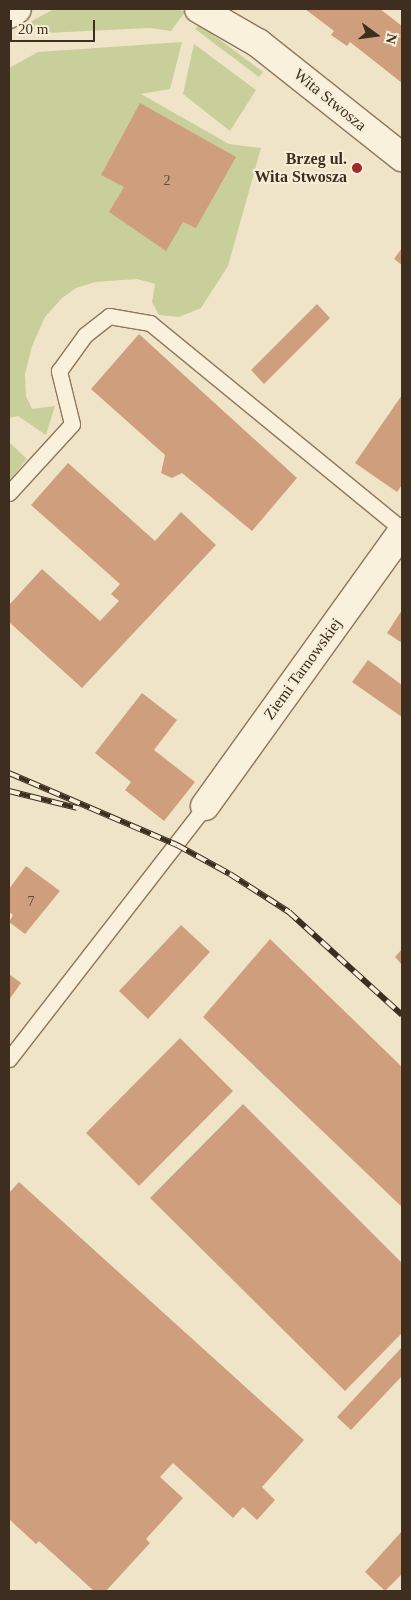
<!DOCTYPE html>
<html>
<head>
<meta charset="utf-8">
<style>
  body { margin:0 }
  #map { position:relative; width:411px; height:1600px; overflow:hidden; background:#f0e4c8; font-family:Georgia,serif }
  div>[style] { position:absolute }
  .green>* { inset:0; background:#c9cf9b }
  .building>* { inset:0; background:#cf9f7d }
  .roads { filter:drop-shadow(1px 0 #8d765c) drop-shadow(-1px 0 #8d765c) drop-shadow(0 1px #8d765c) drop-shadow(0 -1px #8d765c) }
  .lane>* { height:15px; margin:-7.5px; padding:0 7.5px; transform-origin:7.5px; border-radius:7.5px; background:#faf1dc }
  .street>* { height:28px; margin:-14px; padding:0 14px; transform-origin:14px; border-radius:14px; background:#faf1dc }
  .secondary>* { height:28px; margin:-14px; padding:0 14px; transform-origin:14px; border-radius:14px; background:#faf1dc }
  .rail>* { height:5.5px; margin-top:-2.75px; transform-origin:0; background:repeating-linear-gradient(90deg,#f7eed8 0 11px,#3d2e20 0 22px); box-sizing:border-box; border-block:1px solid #3d2e20 }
  .dots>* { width:14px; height:14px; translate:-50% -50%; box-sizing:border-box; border:2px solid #f7eed8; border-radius:50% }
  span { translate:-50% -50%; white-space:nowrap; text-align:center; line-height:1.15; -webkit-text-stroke:4px #f7eed8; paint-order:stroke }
  .number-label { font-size:14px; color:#624a37 }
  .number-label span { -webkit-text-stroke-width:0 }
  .street-label { font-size:16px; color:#3d2e20 }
  .poi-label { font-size:16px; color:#3d2e20; font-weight:700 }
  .right { translate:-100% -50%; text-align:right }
  .frame { position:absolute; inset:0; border:10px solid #3d2e20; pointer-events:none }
  .north { position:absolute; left:351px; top:10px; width:50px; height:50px; -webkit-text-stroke:4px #f7eed8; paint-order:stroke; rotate:104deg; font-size:14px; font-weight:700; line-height:20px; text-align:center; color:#3d2e20 }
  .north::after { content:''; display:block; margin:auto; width:18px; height:22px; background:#3d2e20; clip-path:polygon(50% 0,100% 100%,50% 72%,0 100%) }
  .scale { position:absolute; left:10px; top:20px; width:85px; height:22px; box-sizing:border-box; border:2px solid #3d2e20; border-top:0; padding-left:6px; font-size:15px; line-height:18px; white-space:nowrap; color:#3d2e20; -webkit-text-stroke:4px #f7eed8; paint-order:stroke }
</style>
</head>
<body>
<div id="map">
  <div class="green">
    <div style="clip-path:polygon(54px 9px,178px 9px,185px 12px,171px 31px,150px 28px,46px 33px,30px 27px,32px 21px)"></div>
    <div style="clip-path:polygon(199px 24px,263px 72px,259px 77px,195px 29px)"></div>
    <div style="clip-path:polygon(182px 42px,170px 89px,141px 94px,229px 144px,261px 148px,228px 266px,201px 308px,179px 317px,159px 315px,152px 302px,155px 284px,137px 279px,95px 282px,76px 288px,62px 298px,45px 317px,32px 346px,25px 374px,26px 396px,32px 409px,55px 406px,46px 435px,18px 416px,9px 418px,9px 68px,38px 52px)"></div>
    <div style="clip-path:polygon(194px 44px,256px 90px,230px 131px,183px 94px)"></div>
    <div style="clip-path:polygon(9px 442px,27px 459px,9px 481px)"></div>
  </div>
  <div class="building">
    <div style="clip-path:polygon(305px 9px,380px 9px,402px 26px,402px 83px,350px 42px,347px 46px,331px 35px,334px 31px)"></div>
    <div style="clip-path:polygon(140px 103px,236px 157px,196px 228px,183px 222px,166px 251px,109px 212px,124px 187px,101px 175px)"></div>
    <div style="clip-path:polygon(402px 248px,402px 265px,394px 259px)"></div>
    <div style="clip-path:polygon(317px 304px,330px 318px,264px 384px,251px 370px)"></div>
    <div style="clip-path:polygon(139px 334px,297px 478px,252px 531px,182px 473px,172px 478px,161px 473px,165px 455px,91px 389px)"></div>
    <div style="clip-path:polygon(402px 395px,402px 485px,397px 492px,355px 463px)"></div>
    <div style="clip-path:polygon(68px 463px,155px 541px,181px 512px,216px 545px,82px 688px,9px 622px,9px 605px,42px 569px,100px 621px,119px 601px,111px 594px,120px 584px,31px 505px)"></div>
    <div style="clip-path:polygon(402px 610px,402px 643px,387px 633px)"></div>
    <div style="clip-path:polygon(368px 660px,402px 685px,402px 717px,352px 682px)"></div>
    <div style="clip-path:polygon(142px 693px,177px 720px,154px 750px,195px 782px,164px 821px,125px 790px,131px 782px,95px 753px)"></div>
    <div style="clip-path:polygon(26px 866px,60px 891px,25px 934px,9px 922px,13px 915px,9px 912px,9px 889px)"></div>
    <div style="clip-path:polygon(181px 925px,210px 952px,148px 1019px,119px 991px)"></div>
    <div style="clip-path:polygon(270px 939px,402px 1067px,402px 1207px,203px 1017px)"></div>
    <div style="clip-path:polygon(402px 949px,402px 965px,395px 957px)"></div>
    <div style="clip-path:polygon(9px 974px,21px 983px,9px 1000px)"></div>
    <div style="clip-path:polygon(180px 1038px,233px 1091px,139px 1186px,86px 1133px)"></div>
    <div style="clip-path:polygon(243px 1104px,402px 1263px,402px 1333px,345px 1391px,150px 1198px)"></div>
    <div style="clip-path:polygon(19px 1182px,304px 1440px,262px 1487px,275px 1500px,257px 1520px,243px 1507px,233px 1518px,173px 1463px,160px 1477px,183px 1498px,146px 1539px,150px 1543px,106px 1591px,94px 1591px,39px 1541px,36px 1544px,9px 1519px,9px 1193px)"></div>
    <div style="clip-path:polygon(402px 1347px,402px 1376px,351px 1430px,337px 1417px)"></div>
    <div style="clip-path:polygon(402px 1531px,402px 1574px,385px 1591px,365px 1572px)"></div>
  </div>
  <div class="roads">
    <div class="lane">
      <div style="left:9px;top:493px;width:93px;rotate:-47.6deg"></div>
      <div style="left:72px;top:424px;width:55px;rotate:-103.8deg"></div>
      <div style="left:59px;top:371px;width:44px;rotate:-54.2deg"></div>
      <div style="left:85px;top:335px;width:31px;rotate:-38deg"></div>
      <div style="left:109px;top:316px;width:42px;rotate:9.7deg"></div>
      <div style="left:150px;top:323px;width:325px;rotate:39.3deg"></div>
      <div style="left:9px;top:1059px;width:320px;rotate:-52.2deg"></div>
    </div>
    <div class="street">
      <div style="left:199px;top:9px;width:68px;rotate:30deg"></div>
      <div style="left:258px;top:43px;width:184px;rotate:38.4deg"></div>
      <div style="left:205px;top:806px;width:337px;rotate:-54.3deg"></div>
    </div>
    <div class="secondary">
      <div style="left:9px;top:14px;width:9px;rotate:-32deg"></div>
    </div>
  </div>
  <div class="rail">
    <div style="left:9px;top:773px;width:183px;rotate:23.2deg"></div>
    <div style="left:177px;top:845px;width:60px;rotate:28.7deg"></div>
    <div style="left:230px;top:874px;width:70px;rotate:32.8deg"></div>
    <div style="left:289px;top:912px;width:153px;rotate:42.3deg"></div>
    <div style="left:9px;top:791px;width:70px;rotate:14deg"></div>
  </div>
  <div class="dots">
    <div style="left:357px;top:168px;background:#9e2a2b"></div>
  </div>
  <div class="number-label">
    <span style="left:167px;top:181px">2</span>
    <span style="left:31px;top:902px">7</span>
  </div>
  <div class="street-label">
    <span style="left:330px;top:100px;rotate:39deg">Wita Stwosza</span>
    <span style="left:303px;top:669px;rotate:-54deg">Ziemi Tarnowskiej</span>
  </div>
  <div class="poi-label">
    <span class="right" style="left:347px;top:168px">Brzeg ul.<br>Wita Stwosza</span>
  </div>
  <div class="frame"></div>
  <div class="north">N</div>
  <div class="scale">20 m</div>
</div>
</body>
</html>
